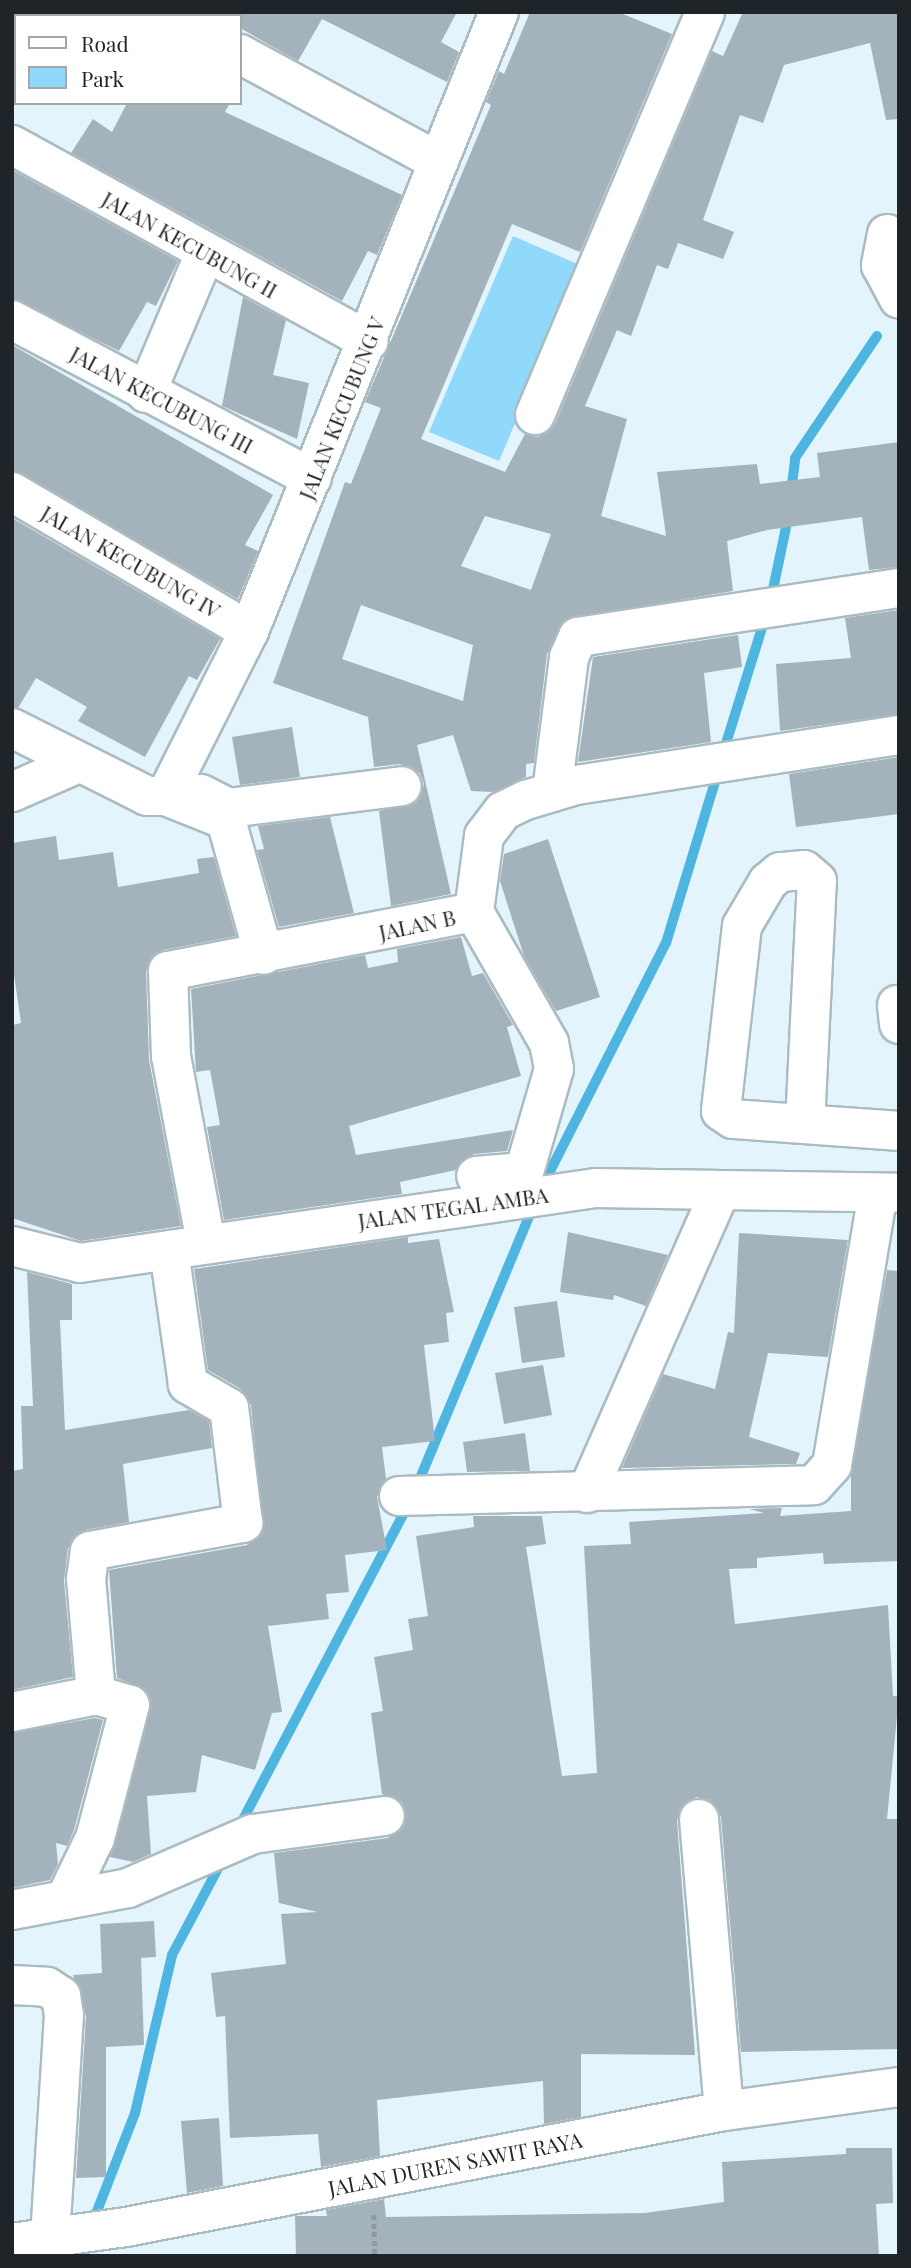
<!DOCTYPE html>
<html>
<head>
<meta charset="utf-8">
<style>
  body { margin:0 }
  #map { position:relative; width:911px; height:2268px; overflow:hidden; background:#e3f4fc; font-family:"Playfair Display",serif }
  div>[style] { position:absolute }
  .green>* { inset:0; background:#91d9fb }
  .stream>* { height:10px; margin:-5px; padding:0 5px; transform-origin:5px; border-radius:5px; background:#4eb5e0 }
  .building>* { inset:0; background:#a4b3bb }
  .path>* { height:4.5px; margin-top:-2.25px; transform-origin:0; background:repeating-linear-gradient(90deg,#8e9aa0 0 5px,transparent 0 8.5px) }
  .roads { filter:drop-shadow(2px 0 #abbbc2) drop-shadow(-2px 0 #abbbc2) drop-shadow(0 2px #abbbc2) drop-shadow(0 -2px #abbbc2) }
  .minor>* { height:38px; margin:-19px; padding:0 19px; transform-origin:19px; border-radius:19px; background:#fff }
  span { translate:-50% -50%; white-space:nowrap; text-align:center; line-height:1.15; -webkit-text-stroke:6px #fff; paint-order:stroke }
  .street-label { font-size:21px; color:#1e2427 }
  .frame { position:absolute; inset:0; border:14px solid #1e2427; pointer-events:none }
  .legend { position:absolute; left:14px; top:14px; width:228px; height:91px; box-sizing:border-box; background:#fff; border:2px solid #a5a7a9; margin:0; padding:9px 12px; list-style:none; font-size:21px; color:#1e2427 }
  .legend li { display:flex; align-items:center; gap:14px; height:35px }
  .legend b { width:35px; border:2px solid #a5a7a9 }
</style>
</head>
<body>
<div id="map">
  <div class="green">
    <div style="clip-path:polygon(513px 236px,582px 266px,499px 461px,429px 432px)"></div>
  </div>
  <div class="stream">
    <div style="left:791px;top:493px;width:35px;rotate:-83deg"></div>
    <div style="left:795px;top:458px;width:147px;rotate:-56.1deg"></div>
    <div style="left:771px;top:599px;width:88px;rotate:-78.2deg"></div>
    <div style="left:723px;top:753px;width:145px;rotate:-72.7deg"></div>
    <div style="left:542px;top:1187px;width:274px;rotate:-63.1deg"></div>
    <div style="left:666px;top:943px;width:179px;rotate:-73.1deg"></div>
    <div style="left:416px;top:1488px;width:307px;rotate:-67.4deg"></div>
    <div style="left:238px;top:1829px;width:369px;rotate:-62.3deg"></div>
    <div style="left:92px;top:2224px;width:119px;rotate:-68.8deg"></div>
    <div style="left:135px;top:2113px;width:162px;rotate:-76.8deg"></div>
    <div style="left:172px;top:1955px;width:109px;rotate:-62deg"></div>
  </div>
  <div class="building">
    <div style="clip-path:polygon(213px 12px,457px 12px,441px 42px,459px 52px,447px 82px,322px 19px,298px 61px,240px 28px,240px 16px)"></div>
    <div style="clip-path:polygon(evenodd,530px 12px,618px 12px,672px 34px,580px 252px,512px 224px,421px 439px,505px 472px,525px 434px,538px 437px,555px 424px,712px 51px,723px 56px,743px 12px,899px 12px,899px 119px,886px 120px,870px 43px,784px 65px,763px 123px,740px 115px,703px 220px,734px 232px,723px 259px,678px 243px,668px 269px,657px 265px,631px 336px,617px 330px,585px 406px,627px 419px,601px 516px,666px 536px,657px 472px,757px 464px,760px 484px,820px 477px,817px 453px,899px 442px,899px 567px,869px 570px,862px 517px,767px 530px,727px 541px,733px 591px,565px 619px,547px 654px,534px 763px,526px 764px,526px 777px,493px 792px,471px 791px,453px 735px,417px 745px,451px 894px,391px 906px,379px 811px,416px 803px,424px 784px,420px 773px,400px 764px,374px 767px,368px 717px,273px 683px,345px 482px,351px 484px,381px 408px,365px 402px,491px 105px,486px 102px,499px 71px,504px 74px,530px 12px,485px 516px,551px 534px,531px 590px,461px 566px,485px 516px,530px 12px,361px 605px,473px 645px,463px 701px,342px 659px,361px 605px)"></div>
    <div style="clip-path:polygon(127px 103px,230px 103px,225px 112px,402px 195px,377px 255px,368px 251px,342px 301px,71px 153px,93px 119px,112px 132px)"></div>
    <div style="clip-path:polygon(12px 170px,178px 261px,156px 306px,147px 302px,119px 351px,12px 298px)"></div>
    <div style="clip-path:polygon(243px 297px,286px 320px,273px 375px,309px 383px,297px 439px,222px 406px)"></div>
    <div style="clip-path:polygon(12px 345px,273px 495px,245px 545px,258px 551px,238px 599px,12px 470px)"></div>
    <div style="clip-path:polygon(12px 518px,220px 639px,197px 680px,189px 676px,145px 757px,78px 721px,87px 707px,36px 678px,18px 708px,12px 706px)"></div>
    <div style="clip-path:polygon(899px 610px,899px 714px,780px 731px,776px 664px,851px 658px,845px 618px)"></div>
    <div style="clip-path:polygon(738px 635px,742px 667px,704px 673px,711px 742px,578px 762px,593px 657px)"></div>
    <div style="clip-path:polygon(292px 727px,300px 777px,240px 785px,232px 737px)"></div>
    <div style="clip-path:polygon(899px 757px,899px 814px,796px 827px,789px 774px)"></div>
    <div style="clip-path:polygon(330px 817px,354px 913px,279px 927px,257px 850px,264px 849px,258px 826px)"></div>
    <div style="clip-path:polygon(56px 836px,59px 860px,113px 852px,118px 887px,199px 873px,197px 859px,214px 857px,236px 936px,163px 950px,146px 971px,149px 1060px,181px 1226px,81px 1241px,12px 1218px,12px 1025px,21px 1023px,12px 961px,12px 843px)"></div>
    <div style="clip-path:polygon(548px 839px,600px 997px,556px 1011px,524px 956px,500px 881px,504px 854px)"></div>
    <div style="clip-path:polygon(461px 937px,472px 976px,483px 973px,513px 1025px,507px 1027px,521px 1076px,349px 1126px,356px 1155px,513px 1130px,507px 1151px,474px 1154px,456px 1170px,400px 1182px,402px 1194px,224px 1220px,207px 1127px,220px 1125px,210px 1070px,196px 1072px,191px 989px,365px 955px,368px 968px,398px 962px,397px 949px)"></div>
    <div style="clip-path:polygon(568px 1232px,668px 1255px,646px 1306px,614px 1295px,613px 1300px,560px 1292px)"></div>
    <div style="clip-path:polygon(739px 1233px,848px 1240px,828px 1357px,768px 1353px,749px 1437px,800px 1453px,796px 1464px,622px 1468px,663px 1374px,715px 1389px,728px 1332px,734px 1333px)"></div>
    <div style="clip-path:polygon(408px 1237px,408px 1243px,439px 1239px,454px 1312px,446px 1313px,449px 1342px,424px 1345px,435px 1441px,382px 1447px,386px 1479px,377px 1497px,387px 1550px,345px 1555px,349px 1592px,326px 1594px,329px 1619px,268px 1626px,282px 1712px,272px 1713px,255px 1770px,202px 1755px,196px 1792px,147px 1796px,151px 1854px,133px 1862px,110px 1857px,151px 1700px,145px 1689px,117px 1678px,109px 1570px,247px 1545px,263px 1531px,251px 1405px,241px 1389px,208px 1370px,194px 1269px)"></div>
    <div style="clip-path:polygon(887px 1270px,899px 1271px,899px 1561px,824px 1564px,823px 1553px,757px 1558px,757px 1568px,729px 1569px,735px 1624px,888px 1605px,893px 1696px,899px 1696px,887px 1819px,899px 1819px,899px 2049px,741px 2052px,721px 1817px,709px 1800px,696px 1797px,680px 1809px,677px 1821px,695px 2055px,581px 2054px,581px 2117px,544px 2124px,543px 2081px,377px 2100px,380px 2156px,321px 2167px,318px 2134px,230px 2138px,225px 2016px,216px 2017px,211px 1973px,286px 1964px,281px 1914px,317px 1912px,279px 1903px,274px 1853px,388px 1838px,405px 1824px,402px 1802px,382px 1794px,371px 1713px,383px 1711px,374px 1657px,413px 1650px,408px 1619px,428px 1616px,416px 1536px,474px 1527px,473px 1516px,542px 1516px,546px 1544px,526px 1547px,562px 1776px,597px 1773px,584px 1546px,631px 1544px,629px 1522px,764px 1513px,749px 1509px,782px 1508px,780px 1516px,851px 1511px,851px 1473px)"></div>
    <div style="clip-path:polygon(27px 1272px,72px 1284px,72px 1320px,60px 1320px,65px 1430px,189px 1410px,209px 1421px,212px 1448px,123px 1464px,129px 1522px,85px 1530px,68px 1548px,64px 1581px,73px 1677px,12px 1690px,12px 1471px,23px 1469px,21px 1406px,33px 1406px)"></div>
    <div style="clip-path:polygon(557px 1301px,565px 1357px,522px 1363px,514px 1307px)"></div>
    <div style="clip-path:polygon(543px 1365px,552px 1415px,504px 1424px,495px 1373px)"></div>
    <div style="clip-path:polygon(525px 1433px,530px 1471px,467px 1472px,463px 1442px)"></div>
    <div style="clip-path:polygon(95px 1718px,103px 1720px,74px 1830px,67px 1846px,56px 1843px,58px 1864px,50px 1880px,12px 1888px,12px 1733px)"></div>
    <div style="clip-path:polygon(154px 1921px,156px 1957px,141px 1958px,144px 2045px,106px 2047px,106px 2177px,76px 2178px,86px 2016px,73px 1975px,102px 1973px,100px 1924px)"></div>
    <div style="clip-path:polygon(219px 2118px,223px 2186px,187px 2193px,181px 2121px)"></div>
    <div style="clip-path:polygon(846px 2148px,892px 2148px,893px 2203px,876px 2204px,879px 2256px,296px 2256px,295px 2216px,327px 2216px,326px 2210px,384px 2199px,386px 2217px,645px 2213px,724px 2202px,722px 2162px,846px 2154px)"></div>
  </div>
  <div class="path">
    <div style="left:374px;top:2215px;width:41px;rotate:88.6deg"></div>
  </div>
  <div class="roads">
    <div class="minor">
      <div style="left:161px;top:12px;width:8px;rotate:30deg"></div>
      <div style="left:240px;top:54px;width:226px;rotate:28.5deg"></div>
      <div style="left:12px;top:145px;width:407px;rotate:28.8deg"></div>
      <div style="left:887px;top:234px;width:32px;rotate:101deg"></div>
      <div style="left:881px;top:265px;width:38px;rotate:62deg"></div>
      <div style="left:12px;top:320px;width:339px;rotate:27.8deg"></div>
      <div style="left:146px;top:393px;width:152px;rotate:-67.1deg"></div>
      <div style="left:535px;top:415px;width:437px;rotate:-67.1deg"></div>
      <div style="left:12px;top:492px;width:275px;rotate:30.4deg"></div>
      <div style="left:12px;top:728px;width:151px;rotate:26.7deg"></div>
      <div style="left:147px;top:796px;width:19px"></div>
      <div style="left:166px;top:796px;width:65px;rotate:21.8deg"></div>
      <div style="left:226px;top:820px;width:140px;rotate:74.3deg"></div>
      <div style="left:12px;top:792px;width:70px;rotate:-23.6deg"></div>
      <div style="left:552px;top:792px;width:136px;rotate:-82.8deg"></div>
      <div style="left:569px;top:657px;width:22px;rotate:-66deg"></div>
      <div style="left:578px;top:637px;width:325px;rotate:-8.7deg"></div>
      <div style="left:201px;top:794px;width:31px;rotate:27deg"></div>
      <div style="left:229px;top:808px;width:174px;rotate:-7.2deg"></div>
      <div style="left:166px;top:796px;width:185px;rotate:-63.3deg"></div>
      <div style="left:249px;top:631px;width:668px;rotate:-68.01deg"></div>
      <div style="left:474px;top:912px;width:151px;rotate:60.2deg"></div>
      <div style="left:549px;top:1043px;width:26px;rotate:79deg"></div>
      <div style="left:554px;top:1069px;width:107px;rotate:106.2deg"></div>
      <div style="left:524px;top:1172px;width:48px;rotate:175.2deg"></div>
      <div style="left:897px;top:1005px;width:19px;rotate:84deg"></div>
      <div style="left:805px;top:1124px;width:243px;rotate:-87.2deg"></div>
      <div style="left:817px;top:881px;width:17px;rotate:-140deg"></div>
      <div style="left:804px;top:870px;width:24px;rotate:175deg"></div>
      <div style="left:780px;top:872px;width:16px;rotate:140deg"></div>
      <div style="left:768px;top:882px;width:51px;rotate:120.6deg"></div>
      <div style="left:742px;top:926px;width:186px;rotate:96.5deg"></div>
      <div style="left:721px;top:1111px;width:14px;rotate:34deg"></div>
      <div style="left:733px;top:1119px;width:166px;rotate:4.1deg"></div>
      <div style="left:206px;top:1243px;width:190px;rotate:-100.6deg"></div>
      <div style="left:171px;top:1056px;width:85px;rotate:-92deg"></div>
      <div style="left:168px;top:971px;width:312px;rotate:-10.9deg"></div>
      <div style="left:474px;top:912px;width:77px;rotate:-82.5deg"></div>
      <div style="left:484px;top:836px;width:31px;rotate:-53deg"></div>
      <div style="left:503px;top:811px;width:25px;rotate:-26deg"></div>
      <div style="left:526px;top:800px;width:52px;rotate:-16.7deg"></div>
      <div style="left:576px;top:785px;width:327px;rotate:-8.8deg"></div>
      <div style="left:12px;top:1246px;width:70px;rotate:14deg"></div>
      <div style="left:80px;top:1263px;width:521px;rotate:-8.27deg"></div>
      <div style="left:596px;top:1188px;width:303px;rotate:0.9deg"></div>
      <div style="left:587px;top:1493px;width:330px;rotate:-66.2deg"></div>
      <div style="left:399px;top:1496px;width:415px;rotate:-1.5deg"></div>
      <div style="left:814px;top:1485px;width:27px;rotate:-48deg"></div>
      <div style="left:832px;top:1465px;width:276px;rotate:-80.4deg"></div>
      <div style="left:96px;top:1695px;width:116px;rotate:-94.9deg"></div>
      <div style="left:86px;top:1579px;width:28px;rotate:-82deg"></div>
      <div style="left:90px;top:1551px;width:156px;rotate:-10.4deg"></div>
      <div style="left:243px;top:1523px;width:116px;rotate:-96.9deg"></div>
      <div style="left:229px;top:1408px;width:48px;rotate:-149.7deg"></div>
      <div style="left:188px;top:1384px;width:135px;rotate:-98.1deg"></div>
      <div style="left:12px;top:1712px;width:86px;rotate:-11.4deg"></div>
      <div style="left:96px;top:1695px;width:35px;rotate:16deg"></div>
      <div style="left:130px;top:1705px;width:138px;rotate:104.7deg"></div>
      <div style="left:95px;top:1838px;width:69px;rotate:115.8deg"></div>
      <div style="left:699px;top:1819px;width:293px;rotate:85.1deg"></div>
      <div style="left:12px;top:1910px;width:118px;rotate:-10.7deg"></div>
      <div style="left:128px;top:1888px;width:136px;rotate:-23.4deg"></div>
      <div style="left:253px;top:1834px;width:133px;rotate:-7.8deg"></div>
      <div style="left:12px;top:1985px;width:35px;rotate:3deg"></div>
      <div style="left:47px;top:1987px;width:17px;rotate:33deg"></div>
      <div style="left:61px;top:1996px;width:19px;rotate:81deg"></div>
      <div style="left:64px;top:2015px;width:222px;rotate:93.6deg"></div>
      <div style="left:12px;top:2243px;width:115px;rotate:-8deg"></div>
      <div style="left:126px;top:2227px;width:609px;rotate:-10.98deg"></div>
      <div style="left:724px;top:2111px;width:177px;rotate:-7.8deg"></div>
    </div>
  </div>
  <div class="street-label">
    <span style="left:190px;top:244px;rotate:29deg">JALAN KECUBUNG II</span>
    <span style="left:162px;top:399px;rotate:28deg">JALAN KECUBUNG III</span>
    <span style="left:341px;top:408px;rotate:-68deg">JALAN KECUBUNG V</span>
    <span style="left:131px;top:561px;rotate:30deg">JALAN KECUBUNG IV</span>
    <span style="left:417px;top:924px;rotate:-12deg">JALAN B</span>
    <span style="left:453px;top:1207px;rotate:-8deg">JALAN TEGAL AMBA</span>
    <span style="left:455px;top:2163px;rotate:-11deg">JALAN DUREN SAWIT RAYA</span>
  </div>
  <div class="frame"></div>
  <ul class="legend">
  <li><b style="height:9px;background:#fff"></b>Road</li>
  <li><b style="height:19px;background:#91d9fb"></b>Park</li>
  </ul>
</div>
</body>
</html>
